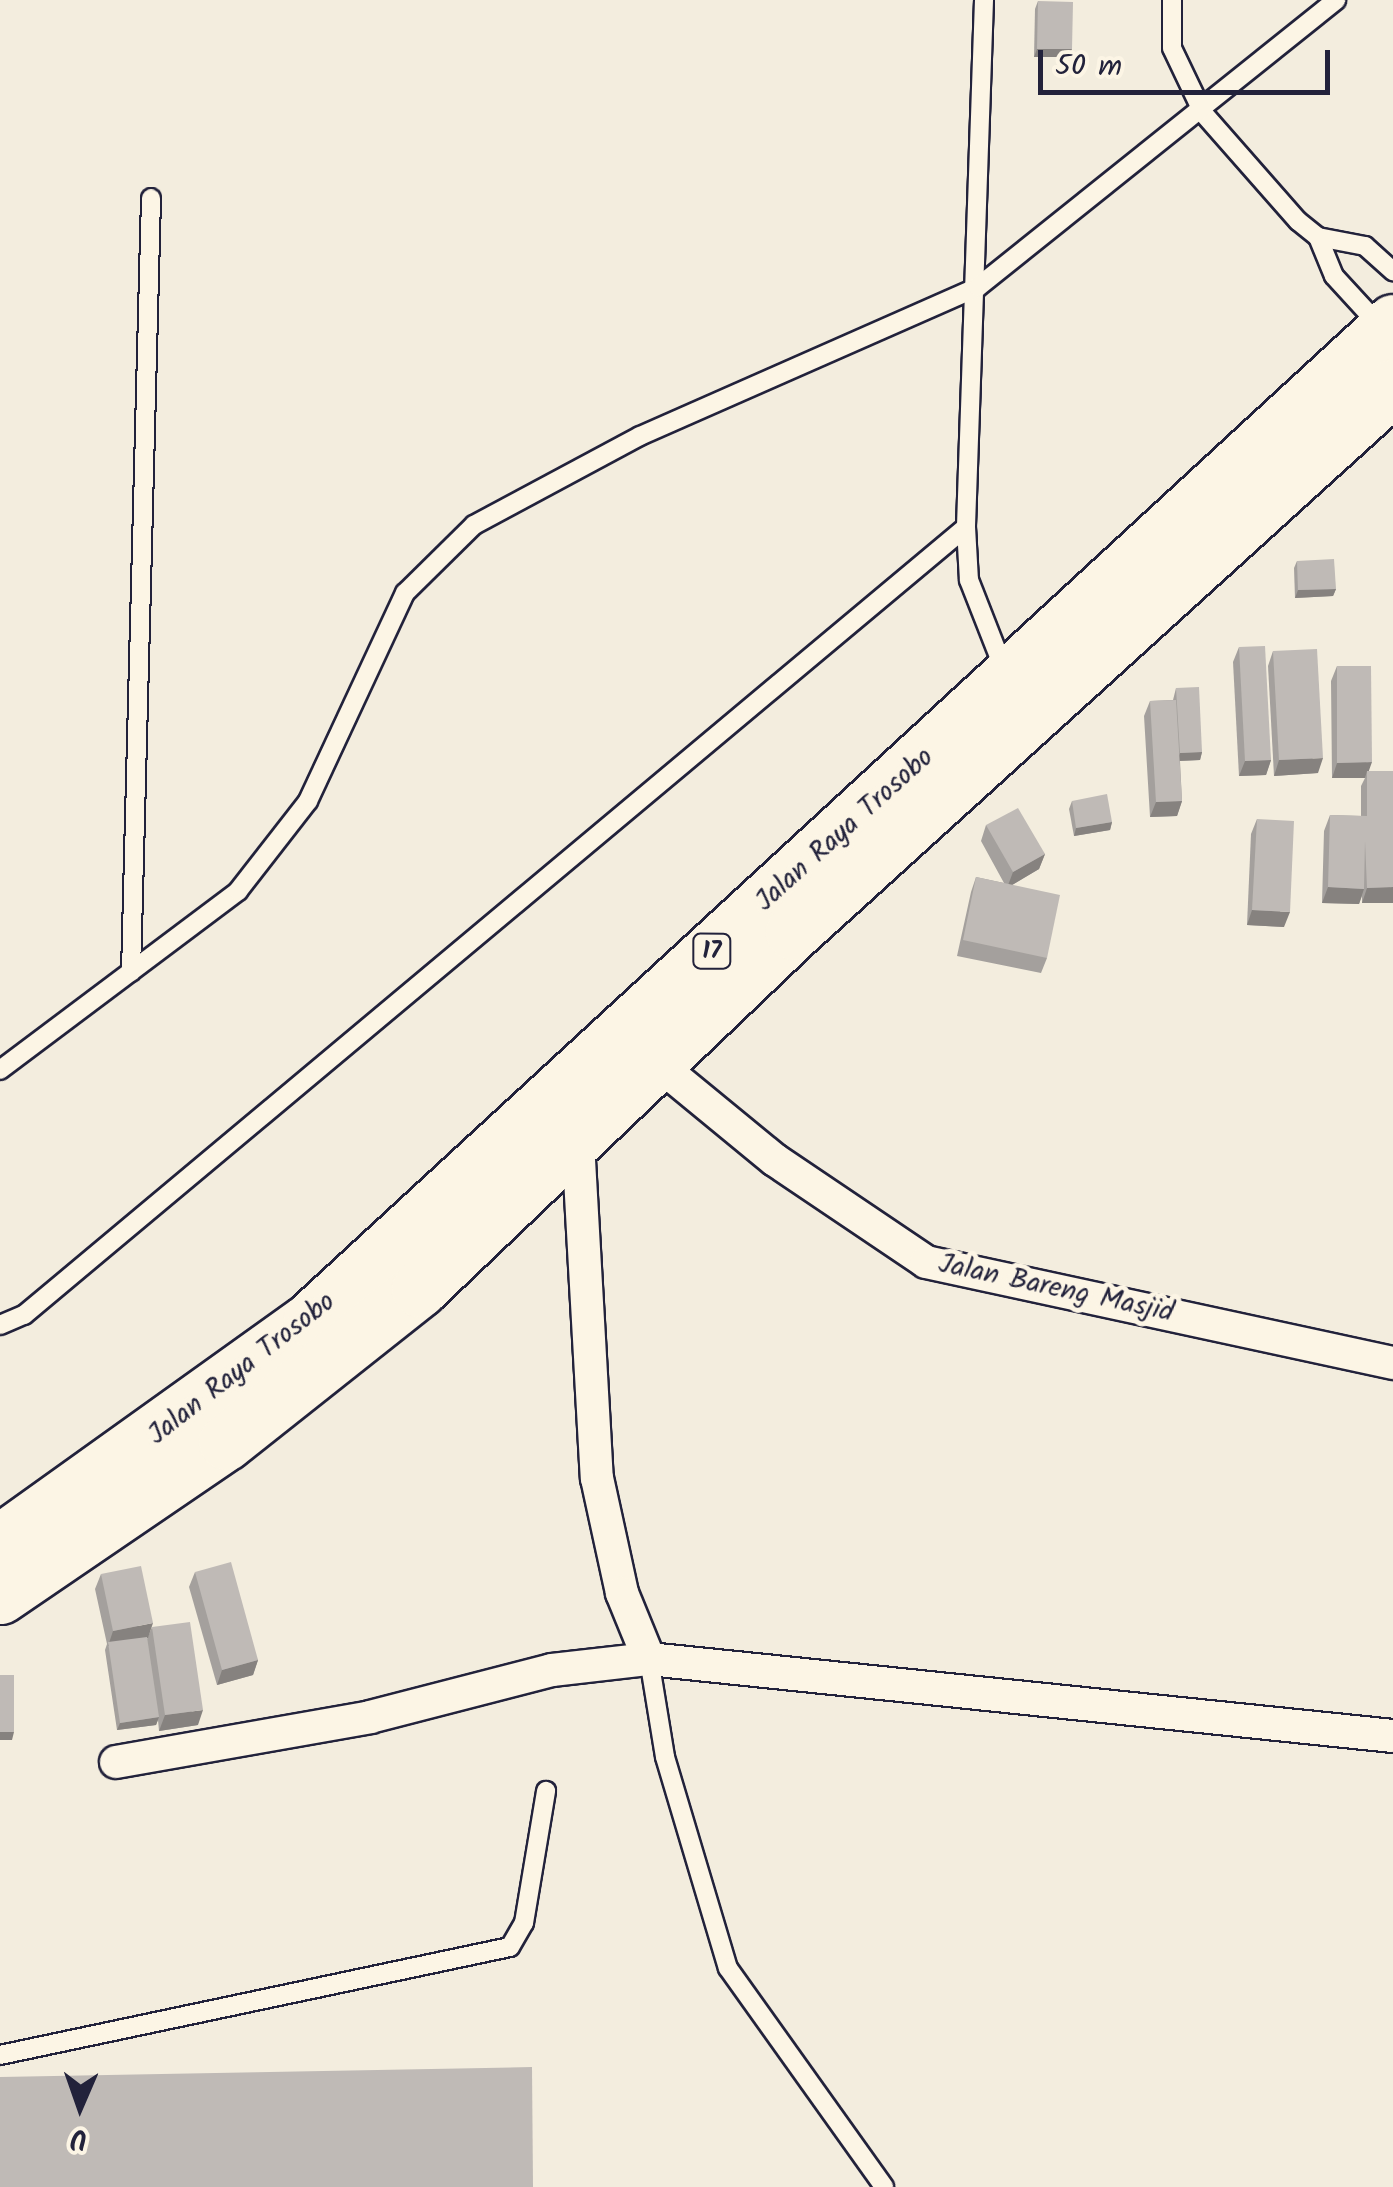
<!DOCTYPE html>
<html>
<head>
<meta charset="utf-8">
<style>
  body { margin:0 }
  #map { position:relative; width:1393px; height:2187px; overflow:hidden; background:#f3edde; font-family:Kalam,sans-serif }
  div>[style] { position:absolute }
  .roads { filter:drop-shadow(2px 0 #22223b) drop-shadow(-2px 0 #22223b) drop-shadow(0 2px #22223b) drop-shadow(0 -2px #22223b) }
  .lane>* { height:18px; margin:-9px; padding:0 9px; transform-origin:9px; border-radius:9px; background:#fcf5e5 }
  .street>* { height:32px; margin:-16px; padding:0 16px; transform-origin:16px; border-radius:16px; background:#fcf5e5 }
  .highway>* { height:55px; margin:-27.5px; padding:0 27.5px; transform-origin:27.5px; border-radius:27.5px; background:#fcf5e5 }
  .wall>* { inset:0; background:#a4a09d }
  .shaded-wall>* { inset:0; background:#86827f }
  .building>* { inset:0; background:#bfbab6 }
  span { translate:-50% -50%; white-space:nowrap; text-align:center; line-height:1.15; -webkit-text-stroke:10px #fcf5e5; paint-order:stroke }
  .shield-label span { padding:2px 8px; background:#fcf5e5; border:2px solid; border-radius:8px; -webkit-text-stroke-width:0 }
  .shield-label { font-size:25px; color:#22223b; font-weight:700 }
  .street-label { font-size:28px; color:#22223b }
  .north { position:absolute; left:30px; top:2057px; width:100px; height:100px; -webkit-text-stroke:8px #fcf5e5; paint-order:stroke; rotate:182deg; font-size:28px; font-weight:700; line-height:40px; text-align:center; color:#22223b }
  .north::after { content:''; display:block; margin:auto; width:35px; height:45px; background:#22223b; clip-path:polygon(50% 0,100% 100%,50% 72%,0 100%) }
  .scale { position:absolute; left:1038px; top:50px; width:292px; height:45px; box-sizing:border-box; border:5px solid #22223b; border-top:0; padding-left:12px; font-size:30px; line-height:35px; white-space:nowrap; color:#22223b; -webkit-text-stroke:8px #fcf5e5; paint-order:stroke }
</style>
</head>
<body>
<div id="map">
  <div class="roads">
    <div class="lane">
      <div style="left:984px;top:0;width:527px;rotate:91.96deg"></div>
      <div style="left:966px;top:527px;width:53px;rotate:86.8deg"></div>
      <div style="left:969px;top:580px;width:99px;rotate:68.6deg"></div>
      <div style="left:1172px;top:0;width:48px;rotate:90deg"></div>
      <div style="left:1172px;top:48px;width:72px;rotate:64.5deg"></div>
      <div style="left:1203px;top:113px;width:144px;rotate:48.7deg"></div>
      <div style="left:1298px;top:221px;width:26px;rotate:39deg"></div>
      <div style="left:1318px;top:237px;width:48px;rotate:10.8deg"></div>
      <div style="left:1365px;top:246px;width:38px;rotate:42deg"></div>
      <div style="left:1318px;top:237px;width:42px;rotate:67.7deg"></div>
      <div style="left:1334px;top:276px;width:68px;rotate:47.4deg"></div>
      <div style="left:131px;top:972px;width:774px;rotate:-88.52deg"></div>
      <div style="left:0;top:1070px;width:298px;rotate:-36.9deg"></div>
      <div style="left:238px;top:891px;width:114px;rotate:-52.1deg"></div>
      <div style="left:308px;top:801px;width:230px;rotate:-65deg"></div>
      <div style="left:405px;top:593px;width:97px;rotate:-44.6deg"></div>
      <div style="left:474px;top:525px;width:188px;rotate:-28.2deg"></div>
      <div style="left:640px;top:436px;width:369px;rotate:-23.8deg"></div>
      <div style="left:978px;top:287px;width:459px;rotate:-38.7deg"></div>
      <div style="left:0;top:1325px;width:26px;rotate:-23deg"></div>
      <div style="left:24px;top:1315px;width:1228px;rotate:-39.91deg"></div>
      <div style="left:649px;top:1659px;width:99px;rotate:80.7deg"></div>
      <div style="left:665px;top:1757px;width:220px;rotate:73.4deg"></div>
      <div style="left:728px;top:1968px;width:269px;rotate:54.5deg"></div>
      <div style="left:0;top:2055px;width:521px;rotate:-11.96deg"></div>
      <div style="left:510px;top:1947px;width:28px;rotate:-60deg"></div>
      <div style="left:524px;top:1923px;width:134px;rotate:-80.5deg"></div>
    </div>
    <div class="street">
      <div style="left:658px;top:1064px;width:151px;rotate:39.4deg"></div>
      <div style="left:775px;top:1160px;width:182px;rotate:34deg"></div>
      <div style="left:926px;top:1262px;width:478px;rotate:12.2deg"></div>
      <div style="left:578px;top:1142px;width:337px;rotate:86.8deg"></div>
      <div style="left:597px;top:1478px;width:118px;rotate:77.7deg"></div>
      <div style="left:622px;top:1593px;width:71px;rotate:67.8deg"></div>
      <div style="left:649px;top:1659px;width:748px;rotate:5.91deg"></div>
      <div style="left:116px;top:1762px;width:258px;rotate:-10deg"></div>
      <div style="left:370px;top:1717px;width:188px;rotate:-14.5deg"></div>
      <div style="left:552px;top:1670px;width:98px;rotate:-6.5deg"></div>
    </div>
    <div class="highway">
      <div style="left:0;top:1542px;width:383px;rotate:-35.6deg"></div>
      <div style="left:311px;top:1319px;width:1471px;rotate:-42.66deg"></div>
      <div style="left:0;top:1596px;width:273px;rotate:-34.3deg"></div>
      <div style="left:226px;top:1442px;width:246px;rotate:-38.4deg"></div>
      <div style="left:419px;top:1289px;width:517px;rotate:-43.67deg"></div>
      <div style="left:793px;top:932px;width:811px;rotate:-42.25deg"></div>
    </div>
  </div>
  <div class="wall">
    <div style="clip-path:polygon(1038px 1px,1069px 57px,1034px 57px,1035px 9px)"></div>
    <div style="clip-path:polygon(1297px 561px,1336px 589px,1333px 596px,1295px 598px,1294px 568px)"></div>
    <div style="clip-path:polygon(1239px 647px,1271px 760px,1266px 775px,1239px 776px,1233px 662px)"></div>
    <div style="clip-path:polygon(1273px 651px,1318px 773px,1274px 776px,1268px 666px)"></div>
    <div style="clip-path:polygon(1337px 666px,1369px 771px,1393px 903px,1362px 903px,1362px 896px,1359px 904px,1322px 903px,1324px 831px,1330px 815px,1361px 816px,1361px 786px,1365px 778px,1332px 778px,1331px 681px)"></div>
    <div style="clip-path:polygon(1176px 688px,1202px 752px,1200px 760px,1180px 761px,1182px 801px,1177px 816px,1150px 817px,1144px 716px,1150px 701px,1173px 700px)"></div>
    <div style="clip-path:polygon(1072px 801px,1112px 822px,1110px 830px,1074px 836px,1069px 809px)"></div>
    <div style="clip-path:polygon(1257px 819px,1284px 927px,1247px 925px,1251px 834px)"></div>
    <div style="clip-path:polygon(986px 825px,1045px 854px,1039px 869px,1012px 885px,1047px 958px,1041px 973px,957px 956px,971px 892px,976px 877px,1004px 883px,981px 841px)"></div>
    <div style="clip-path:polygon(195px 1572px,258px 1660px,253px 1675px,217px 1685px,189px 1587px)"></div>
    <div style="clip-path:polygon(101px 1574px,147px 1639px,152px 1627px,198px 1725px,159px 1731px,158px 1720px,156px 1725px,117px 1730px,105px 1650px,107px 1644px,95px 1589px)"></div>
  </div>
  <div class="shaded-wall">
    <div style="clip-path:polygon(1037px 49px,1072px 49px,1069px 57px,1034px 57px)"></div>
    <div style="clip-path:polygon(1336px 589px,1333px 596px,1295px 598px,1298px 590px)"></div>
    <div style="clip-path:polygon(1202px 752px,1200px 760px,1177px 761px,1180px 753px)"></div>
    <div style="clip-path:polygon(1323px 758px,1318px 773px,1274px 776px,1279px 760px)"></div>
    <div style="clip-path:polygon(1271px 760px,1266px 775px,1239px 776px,1245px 761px)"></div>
    <div style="clip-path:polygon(1372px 762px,1367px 776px,1367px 771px,1365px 778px,1332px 778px,1337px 763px)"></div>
    <div style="clip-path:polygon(1182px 801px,1177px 816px,1150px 817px,1156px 802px)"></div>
    <div style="clip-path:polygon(1112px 822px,1110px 830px,1074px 836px,1076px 828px)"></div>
    <div style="clip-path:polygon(1045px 854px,1039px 869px,1007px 888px,1013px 872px)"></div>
    <div style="clip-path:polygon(1328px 887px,1364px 889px,1359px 904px,1322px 903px)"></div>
    <div style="clip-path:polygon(1393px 887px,1393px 903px,1362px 903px,1367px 888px)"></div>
    <div style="clip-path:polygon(1252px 910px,1290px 912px,1284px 927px,1247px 925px)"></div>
    <div style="clip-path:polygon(153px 1623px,148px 1638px,108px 1646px,113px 1631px)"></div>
    <div style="clip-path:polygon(258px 1660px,253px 1675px,217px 1685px,222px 1670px)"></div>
    <div style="clip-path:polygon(203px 1710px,198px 1725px,159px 1731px,165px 1715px)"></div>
    <div style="clip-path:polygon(159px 1717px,156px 1725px,117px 1730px,120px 1723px)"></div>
    <div style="clip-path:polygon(0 1732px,14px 1732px,12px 1740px,0 1740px)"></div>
  </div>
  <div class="building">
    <div style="clip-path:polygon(1038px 1px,1073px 2px,1072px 49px,1037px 49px)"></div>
    <div style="clip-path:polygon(1334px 559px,1336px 589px,1298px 590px,1297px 561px)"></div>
    <div style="clip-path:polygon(1265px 646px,1271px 760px,1245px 761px,1239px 647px)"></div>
    <div style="clip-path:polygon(1317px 649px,1323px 758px,1279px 760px,1273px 651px)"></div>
    <div style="clip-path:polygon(1337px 666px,1371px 666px,1372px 762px,1337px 763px)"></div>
    <div style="clip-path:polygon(1199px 687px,1202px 752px,1180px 753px,1176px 688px)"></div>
    <div style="clip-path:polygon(1176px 700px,1182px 801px,1156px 802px,1150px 701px)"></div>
    <div style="clip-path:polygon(1367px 771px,1393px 771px,1393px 887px,1367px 888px,1365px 841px,1364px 889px,1328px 887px,1330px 815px,1367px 816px)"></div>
    <div style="clip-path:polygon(1107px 794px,1112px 822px,1076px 828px,1072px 801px)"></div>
    <div style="clip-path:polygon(1018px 808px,1045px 854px,1013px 872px,986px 825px)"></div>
    <div style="clip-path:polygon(1257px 819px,1294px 821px,1290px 912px,1252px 910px)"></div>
    <div style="clip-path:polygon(976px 877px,1060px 895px,1047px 958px,963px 940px)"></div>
    <div style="clip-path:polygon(231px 1562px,258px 1660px,222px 1670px,195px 1572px)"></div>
    <div style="clip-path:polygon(141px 1566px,153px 1623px,113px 1631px,101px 1574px)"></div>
    <div style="clip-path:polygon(190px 1622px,203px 1710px,165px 1715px,152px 1627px)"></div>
    <div style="clip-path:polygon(147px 1637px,159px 1717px,120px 1723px,108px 1642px)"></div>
    <div style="clip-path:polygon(0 1675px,14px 1675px,14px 1732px,0 1732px)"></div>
    <div style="clip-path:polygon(532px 2067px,533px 2187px,0 2187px,0 2077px)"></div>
  </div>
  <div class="shield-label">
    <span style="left:712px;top:951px">17</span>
  </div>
  <div class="street-label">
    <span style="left:845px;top:830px;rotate:-42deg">Jalan Raya Trosobo</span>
    <span style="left:1056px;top:1289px;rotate:12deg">Jalan Bareng Masjid</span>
    <span style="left:242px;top:1369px;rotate:-38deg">Jalan Raya Trosobo</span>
  </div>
  <div class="north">U</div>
  <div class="scale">50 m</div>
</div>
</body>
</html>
